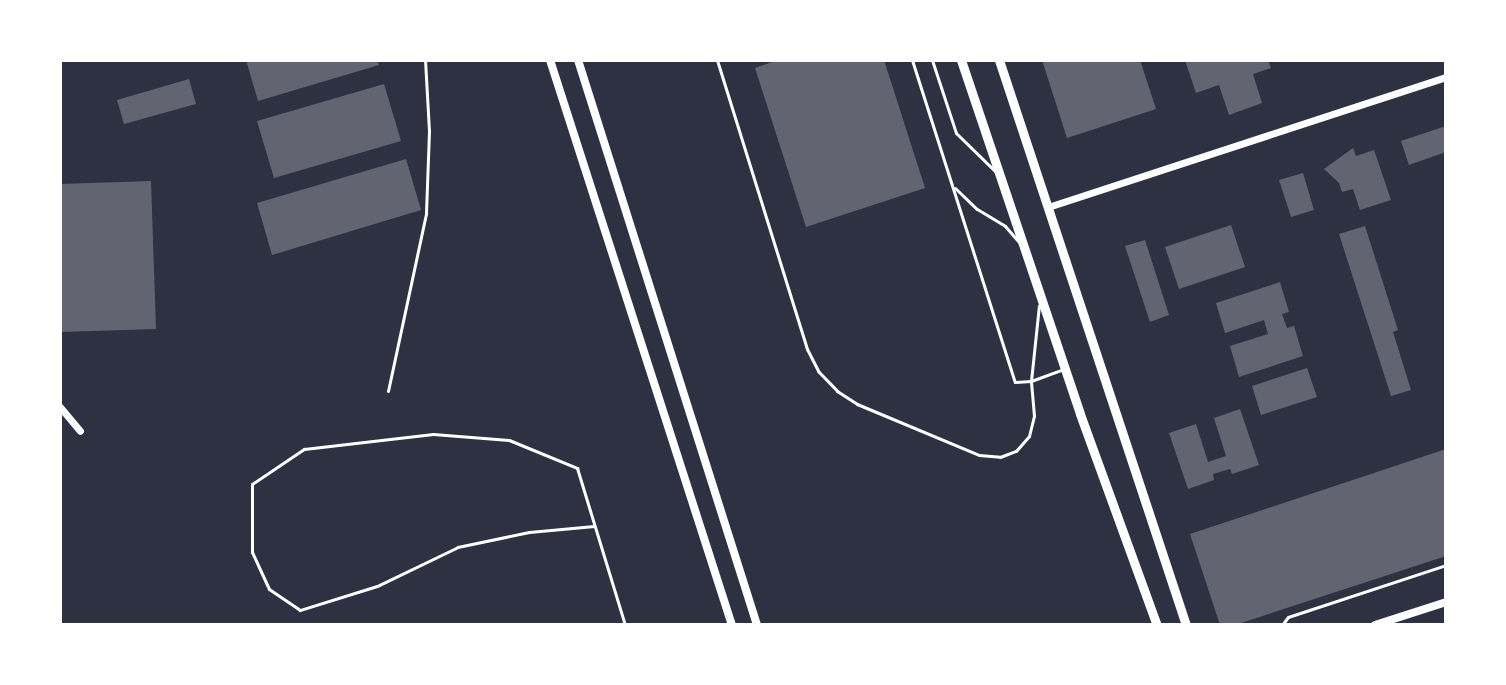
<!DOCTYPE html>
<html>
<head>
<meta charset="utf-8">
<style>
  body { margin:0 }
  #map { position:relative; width:1506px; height:685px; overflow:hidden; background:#2d3142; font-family:Inter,sans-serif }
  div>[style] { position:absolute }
  .building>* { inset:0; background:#626471 }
  .service>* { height:3px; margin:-1.5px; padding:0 1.5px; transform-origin:1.5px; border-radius:1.5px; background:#fff }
  .minor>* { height:7px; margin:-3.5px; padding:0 3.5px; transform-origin:3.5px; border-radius:3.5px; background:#fff }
  .tertiary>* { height:8px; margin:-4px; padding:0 4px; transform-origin:4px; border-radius:4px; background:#fff }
  .secondary>* { height:9px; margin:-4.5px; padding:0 4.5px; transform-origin:4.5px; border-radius:4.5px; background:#fff }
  span { translate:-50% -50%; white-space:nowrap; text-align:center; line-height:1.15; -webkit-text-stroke:8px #fff; paint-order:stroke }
  .frame { position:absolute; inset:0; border:62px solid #fff; pointer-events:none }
</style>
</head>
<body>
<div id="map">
  <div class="building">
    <div style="clip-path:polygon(246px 60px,377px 60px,379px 65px,258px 101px)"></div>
    <div style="clip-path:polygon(778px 60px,884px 60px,925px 188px,806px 227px,755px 68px)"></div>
    <div style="clip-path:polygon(1042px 60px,1140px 60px,1156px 109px,1067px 138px)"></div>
    <div style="clip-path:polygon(1185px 60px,1268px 60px,1271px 68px,1253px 74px,1262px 103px,1229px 115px,1219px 85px,1196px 93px)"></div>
    <div style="clip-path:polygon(189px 79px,196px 104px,124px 124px,117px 100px)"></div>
    <div style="clip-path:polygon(384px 84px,401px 141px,274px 178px,257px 121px)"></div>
    <div style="clip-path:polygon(1446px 126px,1446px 152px,1409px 165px,1401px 141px)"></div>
    <div style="clip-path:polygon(1353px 148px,1356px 156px,1374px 150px,1391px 200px,1360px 210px,1353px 189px,1342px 192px,1339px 183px,1324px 169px)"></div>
    <div style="clip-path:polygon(406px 159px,421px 210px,272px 255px,257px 203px)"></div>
    <div style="clip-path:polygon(1303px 173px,1314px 210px,1291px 217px,1279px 180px)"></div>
    <div style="clip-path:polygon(151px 181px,156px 329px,60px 332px,60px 184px)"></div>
    <div style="clip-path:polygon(1231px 225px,1245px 267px,1179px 289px,1165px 247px)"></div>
    <div style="clip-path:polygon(1365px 226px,1398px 330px,1393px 332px,1411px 390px,1391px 396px,1339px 234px)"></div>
    <div style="clip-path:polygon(1145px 240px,1169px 315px,1150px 322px,1125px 246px)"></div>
    <div style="clip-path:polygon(1280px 282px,1289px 312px,1282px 314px,1287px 328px,1294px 326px,1303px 356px,1239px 377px,1230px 346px,1268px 334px,1264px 320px,1225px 333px,1216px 303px)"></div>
    <div style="clip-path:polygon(1307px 368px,1317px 397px,1261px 415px,1252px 386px)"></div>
    <div style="clip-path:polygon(1240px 409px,1259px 465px,1232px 474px,1230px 469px,1213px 474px,1214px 480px,1188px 489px,1169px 433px,1196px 424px,1208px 462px,1226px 456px,1214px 418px)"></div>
    <div style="clip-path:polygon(1446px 449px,1446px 556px,1235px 625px,1220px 625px,1190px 534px)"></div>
  </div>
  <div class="service">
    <div style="left:717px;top:60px;width:303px;rotate:72.7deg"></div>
    <div style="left:807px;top:349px;width:25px;rotate:63deg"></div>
    <div style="left:818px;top:371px;width:28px;rotate:46deg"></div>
    <div style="left:837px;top:391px;width:24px;rotate:33deg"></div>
    <div style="left:857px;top:404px;width:132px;rotate:22.7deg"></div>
    <div style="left:979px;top:455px;width:21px;rotate:5deg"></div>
    <div style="left:1000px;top:457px;width:17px;rotate:-21deg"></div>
    <div style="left:1016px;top:451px;width:20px;rotate:-49deg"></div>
    <div style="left:1029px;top:436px;width:21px;rotate:-76deg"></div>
    <div style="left:1034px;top:416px;width:35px;rotate:-95deg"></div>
    <div style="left:1031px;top:381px;width:33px;rotate:-20deg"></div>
    <div style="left:912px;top:60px;width:338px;rotate:72.3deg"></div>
    <div style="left:1015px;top:382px;width:16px;rotate:-4deg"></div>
    <div style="left:1031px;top:381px;width:76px;rotate:-84deg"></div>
    <div style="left:932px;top:60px;width:77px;rotate:71.8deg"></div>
    <div style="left:956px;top:133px;width:56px;rotate:44.3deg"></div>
    <div style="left:955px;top:188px;width:30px;rotate:44deg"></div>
    <div style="left:977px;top:209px;width:33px;rotate:31deg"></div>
    <div style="left:1005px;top:226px;width:21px;rotate:49deg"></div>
    <div style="left:388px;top:391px;width:182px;rotate:-77.9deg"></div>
    <div style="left:426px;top:213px;width:82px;rotate:-87.9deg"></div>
    <div style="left:429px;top:131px;width:71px;rotate:-93.2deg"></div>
    <div style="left:594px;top:526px;width:65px;rotate:174.7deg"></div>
    <div style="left:529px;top:532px;width:73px;rotate:168.1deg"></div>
    <div style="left:458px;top:547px;width:90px;rotate:154.3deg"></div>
    <div style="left:377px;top:586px;width:81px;rotate:162.7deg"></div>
    <div style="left:300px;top:610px;width:37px;rotate:-146deg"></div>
    <div style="left:269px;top:589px;width:41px;rotate:-114.7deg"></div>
    <div style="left:252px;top:552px;width:68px;rotate:-90deg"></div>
    <div style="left:252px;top:484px;width:63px;rotate:-33.9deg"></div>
    <div style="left:304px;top:449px;width:130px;rotate:-6.6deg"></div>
    <div style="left:433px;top:434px;width:76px;rotate:4.5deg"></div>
    <div style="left:509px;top:440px;width:74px;rotate:22.4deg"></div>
    <div style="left:577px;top:468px;width:164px;rotate:73deg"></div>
    <div style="left:1282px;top:625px;width:10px;rotate:-53deg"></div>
    <div style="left:1288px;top:617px;width:166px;rotate:-18.2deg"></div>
  </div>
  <div class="minor">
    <div style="left:1048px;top:207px;width:419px;rotate:-18.1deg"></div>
    <div style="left:60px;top:407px;width:31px;rotate:50deg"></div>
  </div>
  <div class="tertiary">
    <div style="left:550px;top:60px;width:594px;rotate:72.15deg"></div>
    <div style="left:578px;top:60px;width:593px;rotate:72.42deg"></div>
    <div style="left:1375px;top:625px;width:75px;rotate:-17.9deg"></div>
  </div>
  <div class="secondary">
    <div style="left:961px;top:60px;width:373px;rotate:71.4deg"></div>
    <div style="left:1080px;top:414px;width:225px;rotate:70deg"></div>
    <div style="left:999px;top:60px;width:595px;rotate:71.69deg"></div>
  </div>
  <div class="frame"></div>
</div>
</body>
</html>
